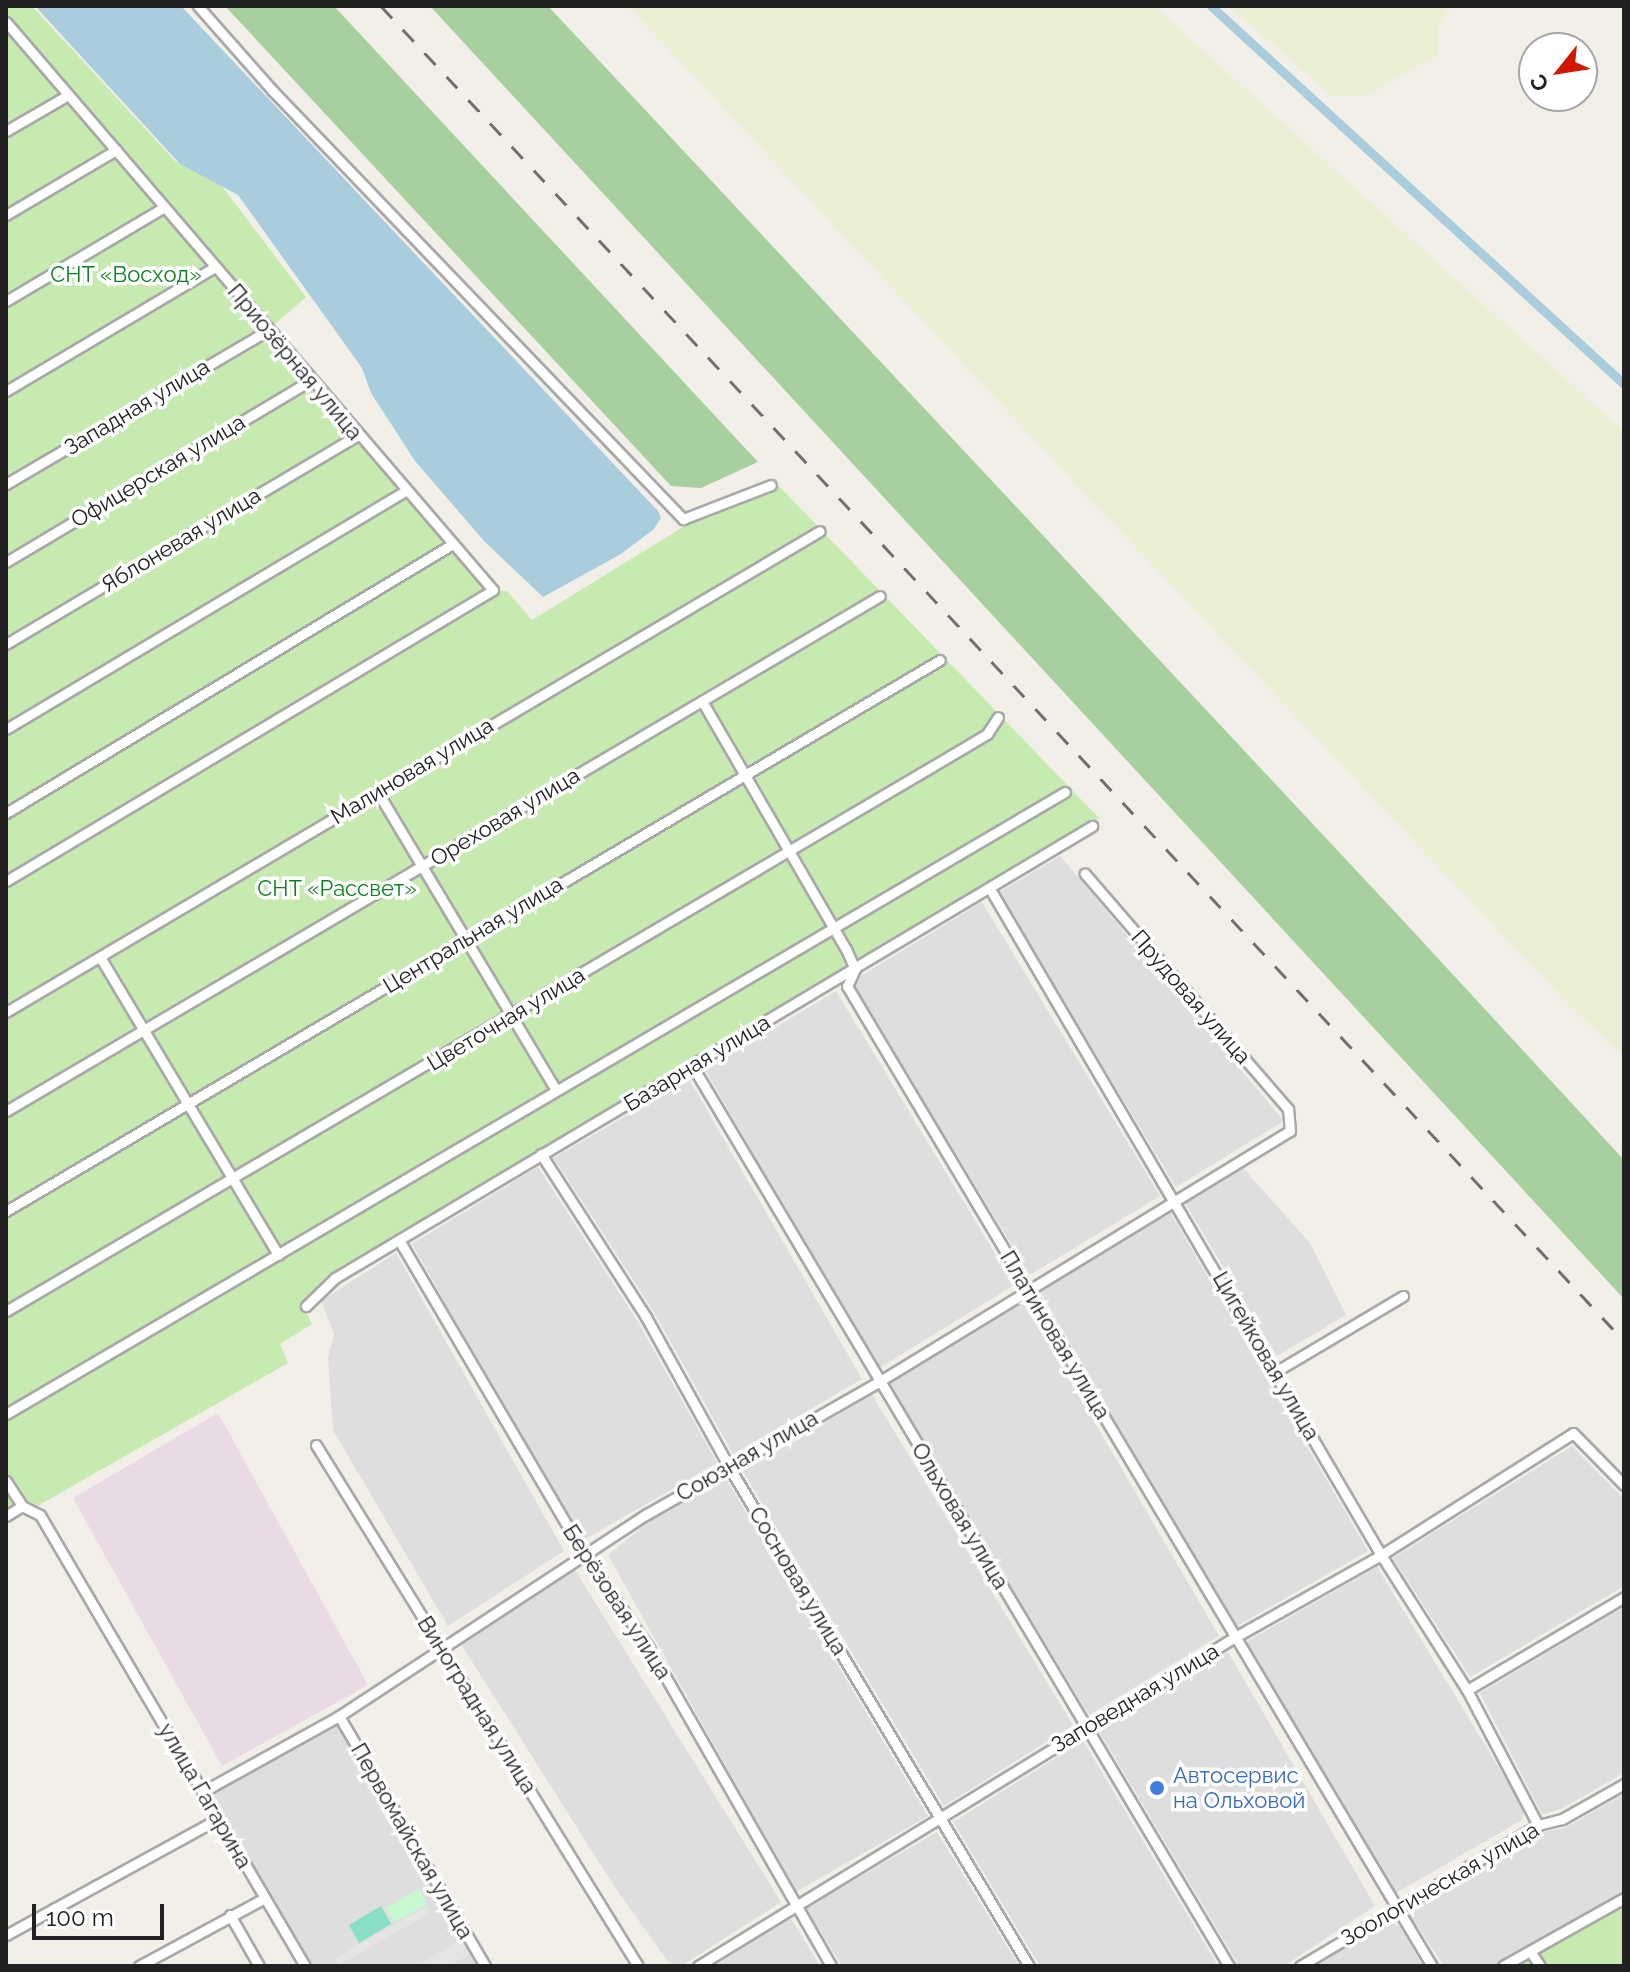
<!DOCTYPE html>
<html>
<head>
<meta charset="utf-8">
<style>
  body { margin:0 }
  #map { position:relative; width:1630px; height:1972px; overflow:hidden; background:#f1efe8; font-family:Raleway,sans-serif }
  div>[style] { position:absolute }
  .residential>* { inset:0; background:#dfdede }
  .industrial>* { inset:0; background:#eadae6 }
  .farmland>* { inset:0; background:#ebefd4 }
  .grass>* { inset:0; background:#c7eab0 }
  .forest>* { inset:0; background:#a8d09e }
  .park>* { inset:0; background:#c7f9d0 }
  .pitch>* { inset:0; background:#88dfc5 }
  .parking>* { inset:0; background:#e5e5e5 }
  .water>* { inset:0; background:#aacdde }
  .canal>* { height:9px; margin:-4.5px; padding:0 4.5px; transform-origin:4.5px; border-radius:4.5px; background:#aacdde }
  .roads { filter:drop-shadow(2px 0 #a8a8a8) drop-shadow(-2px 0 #a8a8a8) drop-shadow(0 2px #a8a8a8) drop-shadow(0 -2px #a8a8a8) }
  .minor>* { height:9px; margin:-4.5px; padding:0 4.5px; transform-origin:4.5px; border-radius:4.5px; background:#fff }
  .rail>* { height:3px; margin-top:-1.5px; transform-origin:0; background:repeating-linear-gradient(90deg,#6f6f6f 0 16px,transparent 0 32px) }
  .dots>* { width:22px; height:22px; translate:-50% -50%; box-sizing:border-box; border:4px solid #fff; border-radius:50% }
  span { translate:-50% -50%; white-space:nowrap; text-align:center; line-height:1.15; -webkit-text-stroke:7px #fff; paint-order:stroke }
  .park-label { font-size:22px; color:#0d8222 }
  .street-label { font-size:22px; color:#212121 }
  .shop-label { font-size:22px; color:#366cbe }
  .left { translate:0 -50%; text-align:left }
  .frame { position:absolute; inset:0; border:8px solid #212121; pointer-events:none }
  .north { position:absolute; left:1518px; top:32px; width:80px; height:80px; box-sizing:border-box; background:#fff; border:2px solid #a6a6a6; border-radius:50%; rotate:240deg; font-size:22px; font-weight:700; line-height:32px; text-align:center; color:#212121 }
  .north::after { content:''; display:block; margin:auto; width:28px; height:36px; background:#d11602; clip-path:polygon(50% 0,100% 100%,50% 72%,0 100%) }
  .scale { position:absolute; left:32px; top:1904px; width:132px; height:36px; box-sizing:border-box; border:4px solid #212121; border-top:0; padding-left:10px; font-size:24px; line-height:28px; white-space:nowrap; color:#212121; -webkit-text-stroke:6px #fff; paint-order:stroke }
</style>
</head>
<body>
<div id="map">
  <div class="residential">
    <div style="clip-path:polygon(1060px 856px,1284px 1121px,1176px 1187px,998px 893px)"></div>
    <div style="clip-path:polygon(982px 902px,1160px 1196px,1030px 1275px,851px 982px)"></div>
    <div style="clip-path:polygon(836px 991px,1014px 1285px,878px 1369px,705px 1070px)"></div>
    <div style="clip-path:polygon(689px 1079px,862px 1379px,733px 1454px,654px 1312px,554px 1158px)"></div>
    <div style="clip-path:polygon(538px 1167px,638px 1322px,717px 1463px,580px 1542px,412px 1244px)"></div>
    <div style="clip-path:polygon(1243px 1168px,1310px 1243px,1346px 1315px,1277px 1356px,1185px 1203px)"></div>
    <div style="clip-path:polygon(1170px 1212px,1368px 1551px,1235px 1627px,1040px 1291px)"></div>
    <div style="clip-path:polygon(396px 1253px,564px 1551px,448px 1626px,333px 1430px,328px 1357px,334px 1334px,321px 1301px)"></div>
    <div style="clip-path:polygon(1024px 1301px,1219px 1636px,1089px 1715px,888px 1385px)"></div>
    <div style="clip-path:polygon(872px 1395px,1073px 1725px,944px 1806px,742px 1470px)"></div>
    <div style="clip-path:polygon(1572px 1446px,1624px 1499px,1624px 1586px,1470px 1677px,1393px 1558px)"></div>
    <div style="clip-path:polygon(726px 1479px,928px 1816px,796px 1892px,608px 1555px,657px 1515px)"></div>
    <div style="clip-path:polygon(573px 1567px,781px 1902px,681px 1966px,669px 1963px,614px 1886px,459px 1641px)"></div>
    <div style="clip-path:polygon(1377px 1567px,1524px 1809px,1522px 1820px,1391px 1896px,1244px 1643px)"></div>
    <div style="clip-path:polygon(1624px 1607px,1624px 1773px,1559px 1810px,1542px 1814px,1480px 1693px)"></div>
    <div style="clip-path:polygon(1228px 1652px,1375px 1906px,1284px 1966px,1239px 1966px,1099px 1731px)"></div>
    <div style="clip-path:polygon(336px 1722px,338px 1723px,477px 1966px,311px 1966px,211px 1797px,213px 1791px)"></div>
    <div style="clip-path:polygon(1083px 1741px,1218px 1966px,1040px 1966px,953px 1822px)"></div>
    <div style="clip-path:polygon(1624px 1794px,1624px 1892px,1494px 1966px,1444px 1966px,1406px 1909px,1534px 1834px,1567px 1827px)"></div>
    <div style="clip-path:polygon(937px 1832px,1019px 1966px,842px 1966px,806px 1908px)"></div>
    <div style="clip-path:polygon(790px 1917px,820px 1966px,715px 1966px)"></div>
    <div style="clip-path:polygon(1388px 1920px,1400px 1927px,1423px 1966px,1313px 1966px)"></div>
  </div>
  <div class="industrial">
    <div style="clip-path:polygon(218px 1413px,368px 1685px,222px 1766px,73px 1498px)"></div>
  </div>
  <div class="farmland">
    <div style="clip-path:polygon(628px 6px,1154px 6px,1624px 432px,1624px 1056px,1571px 1007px,1091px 500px)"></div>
    <div style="clip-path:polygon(1229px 6px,1450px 6px,1438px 25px,1437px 55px,1365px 96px,1332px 96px)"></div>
  </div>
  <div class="grass">
    <div style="clip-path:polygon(6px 6px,32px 6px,175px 161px,221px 185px,306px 297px,268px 330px,493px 590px,507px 591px,532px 620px,735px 495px,775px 482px,1099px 818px,335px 1278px,304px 1308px,312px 1324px,280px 1344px,288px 1363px,6px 1524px)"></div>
    <div style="clip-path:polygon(1624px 1892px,1624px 1966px,1494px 1966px)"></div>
  </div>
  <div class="forest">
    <div style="clip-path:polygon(225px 6px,334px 6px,758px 462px,701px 488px,671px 486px)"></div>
    <div style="clip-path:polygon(430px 6px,548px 6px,1410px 928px,1624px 1160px,1624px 1299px)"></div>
  </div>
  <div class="park">
    <div style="clip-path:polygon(419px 1889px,427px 1904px,394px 1922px,386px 1908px)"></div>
  </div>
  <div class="pitch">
    <div style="clip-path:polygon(381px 1906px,391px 1924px,359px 1943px,349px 1925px)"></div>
  </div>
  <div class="parking">
    <div style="clip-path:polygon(427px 1906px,430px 1913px,339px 1965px,335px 1958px)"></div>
    <div style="clip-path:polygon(461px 1940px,469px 1955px,449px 1966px,416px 1966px)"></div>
  </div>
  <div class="water">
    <div style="clip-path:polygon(35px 6px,181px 6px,658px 511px,661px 518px,654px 529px,621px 554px,543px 597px,485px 542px,415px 461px,371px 393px,362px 368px,238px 195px,180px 164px)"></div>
  </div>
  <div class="canal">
    <div style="left:1211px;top:6px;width:560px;rotate:42.47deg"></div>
  </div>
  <div class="roads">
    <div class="minor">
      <div style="left:198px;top:6px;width:113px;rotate:48.6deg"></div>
      <div style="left:273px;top:91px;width:593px;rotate:46.23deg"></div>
      <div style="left:683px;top:519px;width:94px;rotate:-21.1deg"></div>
      <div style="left:6px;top:22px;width:748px;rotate:49.39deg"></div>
      <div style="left:493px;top:590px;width:567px;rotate:149.14deg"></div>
      <div style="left:6px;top:131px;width:72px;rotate:-30.1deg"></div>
      <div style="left:6px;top:215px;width:128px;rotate:-30.6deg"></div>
      <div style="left:6px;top:301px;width:184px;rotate:-30.7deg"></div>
      <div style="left:6px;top:391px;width:243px;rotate:-30.7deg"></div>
      <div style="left:6px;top:484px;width:304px;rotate:-30.4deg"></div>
      <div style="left:6px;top:562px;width:355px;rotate:-30.8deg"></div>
      <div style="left:6px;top:644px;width:408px;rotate:-30.7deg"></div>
      <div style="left:702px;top:701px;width:287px;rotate:59.9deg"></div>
      <div style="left:846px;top:949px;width:22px;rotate:66deg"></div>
      <div style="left:855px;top:969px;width:19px;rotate:115deg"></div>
      <div style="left:847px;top:986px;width:1141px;rotate:59.17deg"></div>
      <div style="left:6px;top:729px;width:463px;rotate:-30.8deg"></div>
      <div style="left:377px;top:791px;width:348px;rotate:59.1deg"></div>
      <div style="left:6px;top:813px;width:519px;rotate:-31.06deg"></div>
      <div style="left:990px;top:889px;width:772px;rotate:59.58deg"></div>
      <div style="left:1381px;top:1555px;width:160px;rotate:57.5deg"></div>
      <div style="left:1467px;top:1690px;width:153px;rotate:62.3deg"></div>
      <div style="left:100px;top:957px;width:347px;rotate:59.1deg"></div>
      <div style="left:6px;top:1012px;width:945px;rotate:-30.58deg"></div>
      <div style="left:693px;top:1067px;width:1047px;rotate:59.2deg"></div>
      <div style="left:6px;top:1111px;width:1014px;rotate:-30.51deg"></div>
      <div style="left:541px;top:1154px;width:194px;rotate:57.2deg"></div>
      <div style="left:646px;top:1317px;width:171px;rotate:61deg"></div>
      <div style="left:729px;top:1467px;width:582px;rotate:58.99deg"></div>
      <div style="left:6px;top:1211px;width:1084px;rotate:-30.54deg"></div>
      <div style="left:399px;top:1240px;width:364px;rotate:59.5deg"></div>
      <div style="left:584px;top:1554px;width:114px;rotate:55.3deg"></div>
      <div style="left:649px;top:1648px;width:366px;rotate:60.2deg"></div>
      <div style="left:306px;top:1306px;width:40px;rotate:-44deg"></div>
      <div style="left:335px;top:1278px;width:882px;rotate:-30.84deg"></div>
      <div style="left:6px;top:1311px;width:1075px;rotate:-30.45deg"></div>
      <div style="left:933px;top:766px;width:63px;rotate:-30.7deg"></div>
      <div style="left:987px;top:734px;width:20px;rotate:-57deg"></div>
      <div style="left:1275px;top:1372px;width:149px;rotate:-30.7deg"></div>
      <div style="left:6px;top:1414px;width:1228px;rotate:-30.43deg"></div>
      <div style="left:316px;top:1445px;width:612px;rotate:58.28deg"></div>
      <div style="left:6px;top:1481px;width:30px;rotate:57deg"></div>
      <div style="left:22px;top:1506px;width:20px;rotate:27deg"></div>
      <div style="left:40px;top:1515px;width:523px;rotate:59.56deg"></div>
      <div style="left:6px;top:1516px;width:19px;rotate:-32deg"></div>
      <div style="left:1467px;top:1690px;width:182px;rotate:-30.6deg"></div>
      <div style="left:339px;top:1716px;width:290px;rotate:59.7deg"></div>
      <div style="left:202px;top:1792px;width:157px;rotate:-29deg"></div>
      <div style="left:339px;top:1716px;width:368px;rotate:-33.3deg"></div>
      <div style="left:647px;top:1514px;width:268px;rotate:-29.7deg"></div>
      <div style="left:880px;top:1381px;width:480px;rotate:-31.4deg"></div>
      <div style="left:1290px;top:1131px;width:22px;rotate:-95deg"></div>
      <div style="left:1288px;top:1109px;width:311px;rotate:-130.8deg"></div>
      <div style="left:230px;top:1915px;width:59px;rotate:60.4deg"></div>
      <div style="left:6px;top:1935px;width:242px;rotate:-28.7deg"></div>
      <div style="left:1530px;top:1951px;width:18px;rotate:56deg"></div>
      <div style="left:139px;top:1966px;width:143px;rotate:-28.4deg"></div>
      <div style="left:698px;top:1966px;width:630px;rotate:-31.49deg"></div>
      <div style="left:1235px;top:1637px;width:167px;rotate:-29.3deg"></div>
      <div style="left:1381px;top:1555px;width:227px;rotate:-32.4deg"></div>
      <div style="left:1573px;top:1433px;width:73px;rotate:45.6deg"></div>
      <div style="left:1300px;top:1966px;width:277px;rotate:-30.6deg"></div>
      <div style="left:1538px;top:1825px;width:25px;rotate:-14deg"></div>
      <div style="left:1562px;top:1819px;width:71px;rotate:-29.4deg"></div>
      <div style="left:1503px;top:1966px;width:139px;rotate:-29.3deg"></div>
    </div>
  </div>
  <div class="rail">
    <div style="left:381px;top:6px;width:1824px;rotate:47.04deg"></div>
  </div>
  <div class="dots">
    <div style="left:1157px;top:1788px;background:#3f7fe0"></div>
  </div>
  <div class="park-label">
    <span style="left:126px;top:275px">СНТ «Восход»</span>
    <span style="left:337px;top:889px">СНТ «Рассвет»</span>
  </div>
  <div class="street-label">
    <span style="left:295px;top:362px;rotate:50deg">Приозёрная улица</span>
    <span style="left:137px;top:407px;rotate:-31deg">Западная улица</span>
    <span style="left:158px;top:471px;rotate:-31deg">Офицерская улица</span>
    <span style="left:181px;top:540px;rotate:-31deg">Яблоневая улица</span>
    <span style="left:412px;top:771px;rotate:-31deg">Малиновая улица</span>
    <span style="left:505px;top:817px;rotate:-31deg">Ореховая улица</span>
    <span style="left:473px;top:935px;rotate:-31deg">Центральная улица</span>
    <span style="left:1191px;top:997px;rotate:49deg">Прудовая улица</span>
    <span style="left:506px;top:1019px;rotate:-31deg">Цветочная улица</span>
    <span style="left:697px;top:1063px;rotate:-31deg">Базарная улица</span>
    <span style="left:1055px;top:1335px;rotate:59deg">Платиновая улица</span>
    <span style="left:1266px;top:1356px;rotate:60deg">Цигейковая улица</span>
    <span style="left:747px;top:1456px;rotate:-30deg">Союзная улица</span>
    <span style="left:960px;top:1516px;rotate:59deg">Ольховая улица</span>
    <span style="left:798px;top:1581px;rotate:59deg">Сосновая улица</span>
    <span style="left:617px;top:1602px;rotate:57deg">Берёзовая улица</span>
    <span style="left:1135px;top:1698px;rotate:-31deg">Заповедная улица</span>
    <span style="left:477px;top:1705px;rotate:58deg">Виноградная улица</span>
    <span style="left:205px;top:1796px;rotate:60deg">улица Гагарина</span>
    <span style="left:412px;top:1841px;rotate:60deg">Первомайская улица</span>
    <span style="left:1440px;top:1884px;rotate:-30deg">Зоологическая улица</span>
  </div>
  <div class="shop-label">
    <span class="left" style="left:1173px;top:1788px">Автосервис<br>на Ольховой</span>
  </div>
  <div class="frame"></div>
  <div class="north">С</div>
  <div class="scale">100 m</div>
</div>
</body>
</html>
